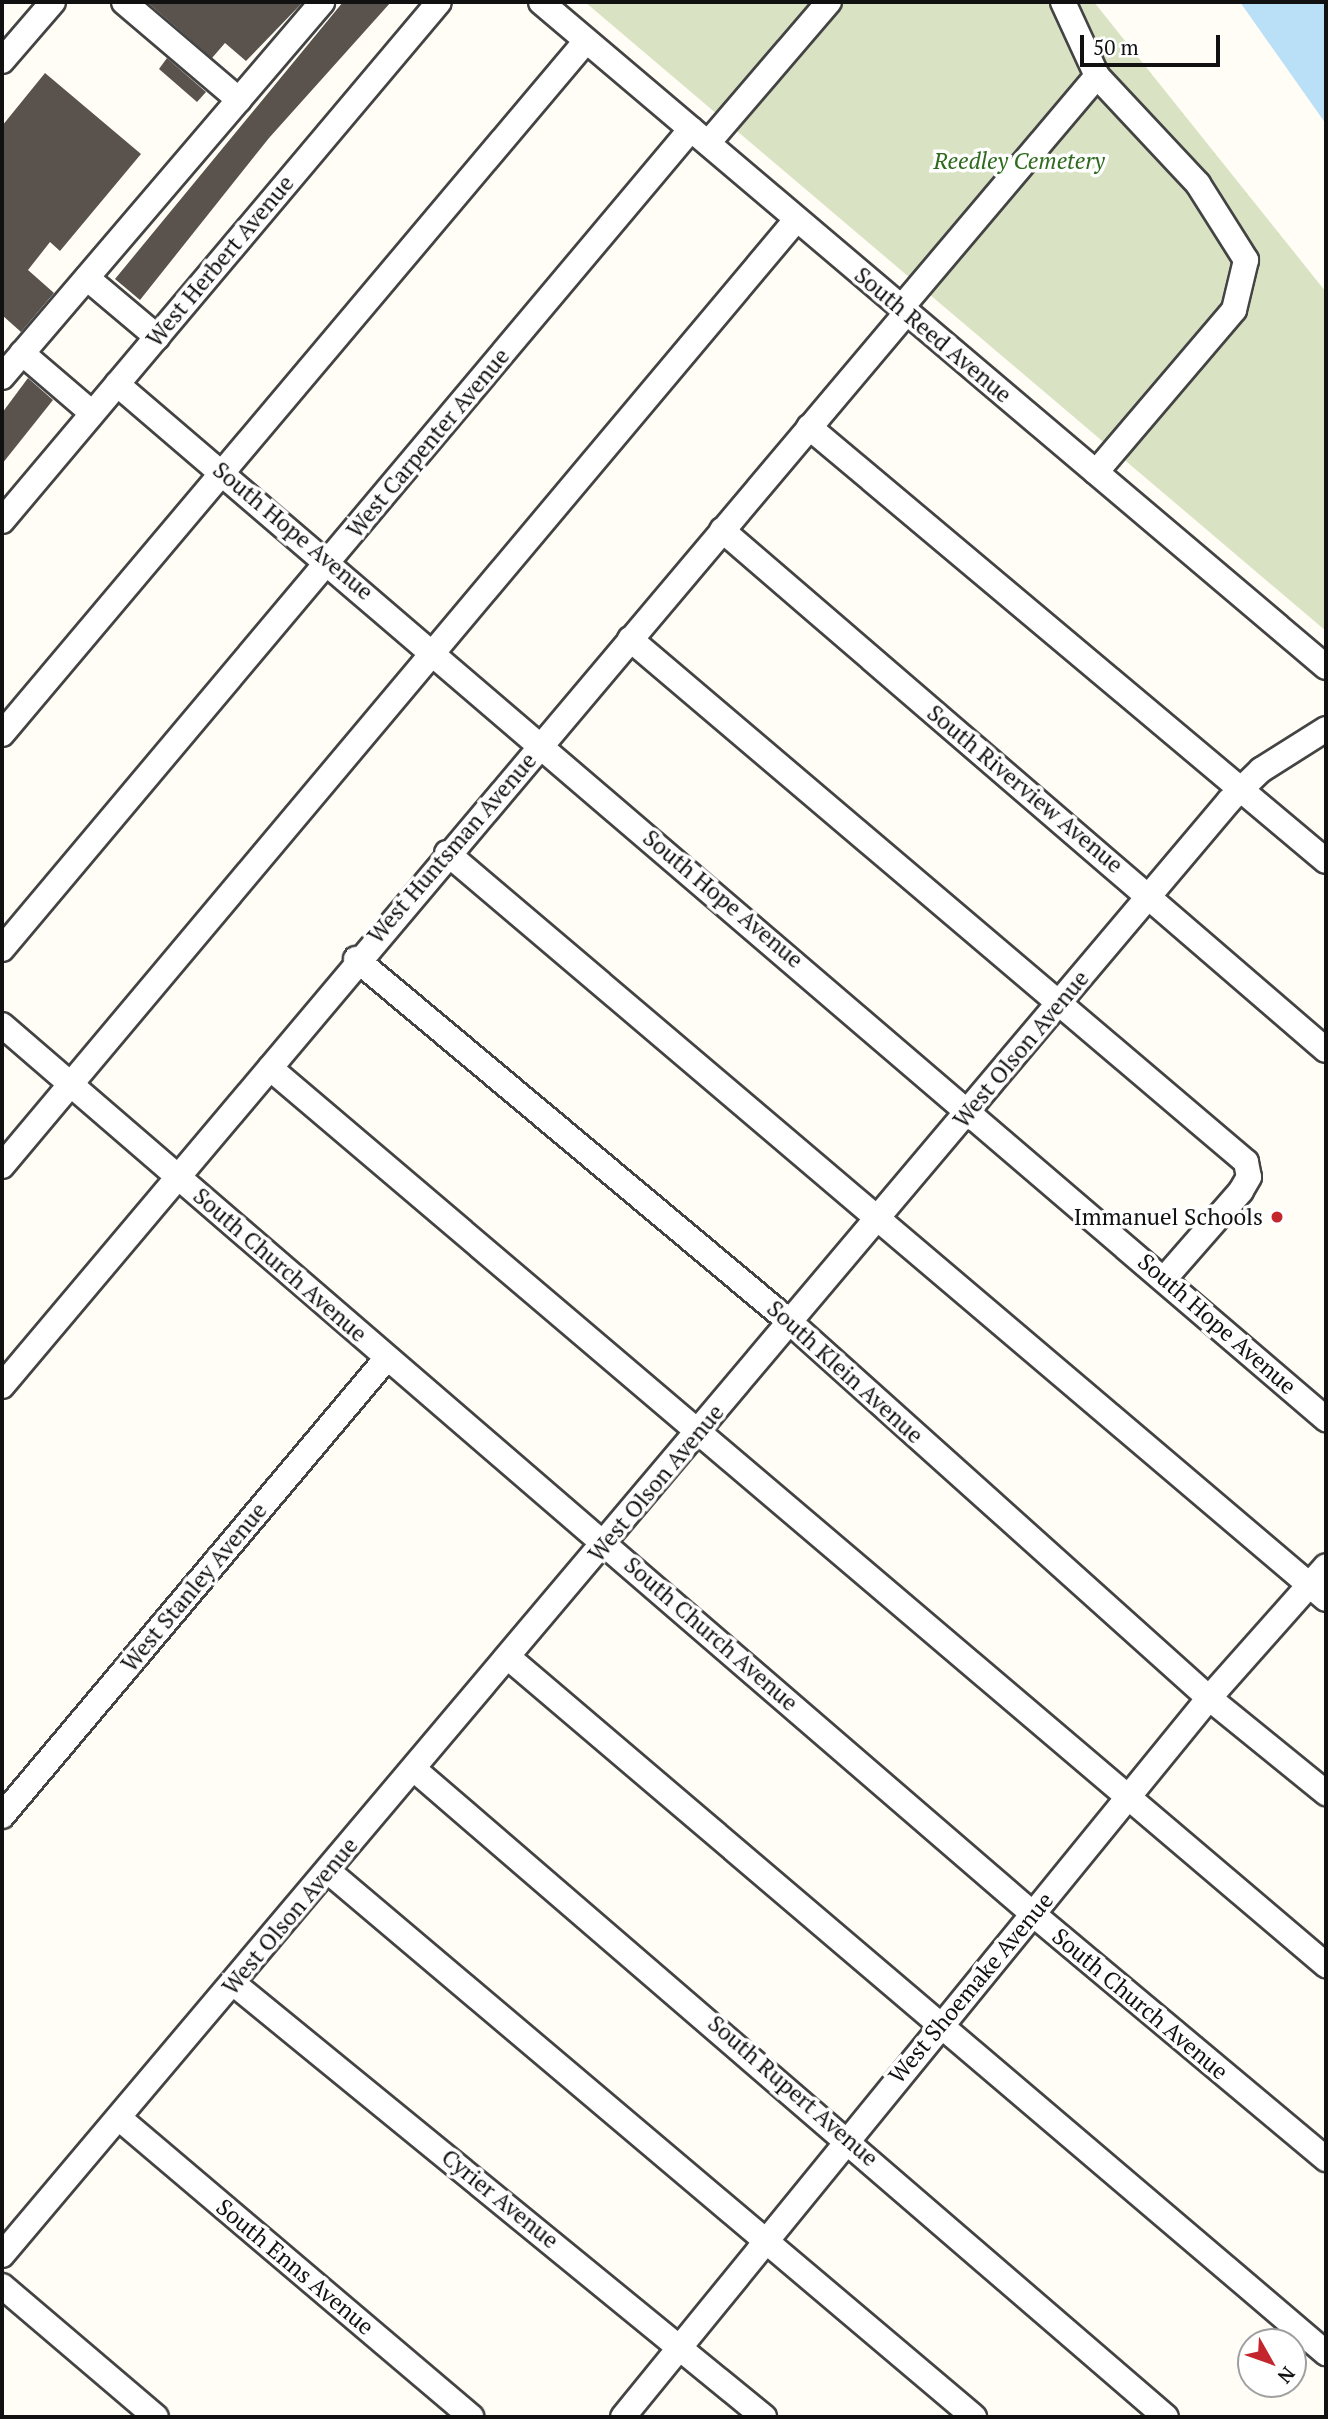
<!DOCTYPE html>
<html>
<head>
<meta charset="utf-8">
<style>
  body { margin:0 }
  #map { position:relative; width:1328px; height:2419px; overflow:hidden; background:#fffdf5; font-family:"PT Serif",serif }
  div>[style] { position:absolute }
  .cemetery>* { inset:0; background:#d9e3c4 }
  .water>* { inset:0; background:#b9e0f7 }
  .building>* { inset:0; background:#5a524d }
  .roads { filter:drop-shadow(2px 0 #444) drop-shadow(-2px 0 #444) drop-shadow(0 2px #444) drop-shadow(0 -2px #444) }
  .minor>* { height:24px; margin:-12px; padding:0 12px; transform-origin:12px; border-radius:12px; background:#fff }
  .dots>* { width:19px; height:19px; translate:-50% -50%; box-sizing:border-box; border:4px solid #fff; border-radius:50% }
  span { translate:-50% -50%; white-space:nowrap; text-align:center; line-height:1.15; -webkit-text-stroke:7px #fff; paint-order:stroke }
  .park-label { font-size:23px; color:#2f6b1f; font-style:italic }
  .street-label { font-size:23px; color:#111 }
  .poi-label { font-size:23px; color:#111 }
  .right { translate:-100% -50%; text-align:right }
  .frame { position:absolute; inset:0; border:4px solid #111; pointer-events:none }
  .north { position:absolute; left:1237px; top:2328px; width:70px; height:70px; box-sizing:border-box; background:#fff; border:2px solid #a0a0a0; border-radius:50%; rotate:130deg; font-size:19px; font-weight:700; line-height:28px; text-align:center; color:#111 }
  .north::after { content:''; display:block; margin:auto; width:24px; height:32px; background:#c4262e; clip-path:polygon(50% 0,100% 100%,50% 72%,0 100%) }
  .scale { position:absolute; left:1080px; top:35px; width:140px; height:32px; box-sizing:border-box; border:4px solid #111; border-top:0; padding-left:9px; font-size:21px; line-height:24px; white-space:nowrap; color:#111; -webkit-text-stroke:5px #fff; paint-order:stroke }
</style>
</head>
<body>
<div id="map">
  <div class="cemetery">
    <div style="clip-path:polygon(585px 2px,1094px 2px,1326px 292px,1326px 631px)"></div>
  </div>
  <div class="water">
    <div style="clip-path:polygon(1240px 2px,1326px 2px,1326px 124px)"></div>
  </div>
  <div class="building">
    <div style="clip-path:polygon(147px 2px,303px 2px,246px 61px,225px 43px,212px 58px)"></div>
    <div style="clip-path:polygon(343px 2px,391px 2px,269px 138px,140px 300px,115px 279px)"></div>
    <div style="clip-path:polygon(167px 58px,206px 92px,197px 102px,159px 69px)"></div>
    <div style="clip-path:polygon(45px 73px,141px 154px,60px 251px,50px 242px,28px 270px,54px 293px,21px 332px,2px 315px,2px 126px)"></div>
    <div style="clip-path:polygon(28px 378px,53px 400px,2px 464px,2px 413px)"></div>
  </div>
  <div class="roads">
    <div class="minor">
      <div style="left:124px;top:2px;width:151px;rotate:40.4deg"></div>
      <div style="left:541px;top:2px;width:1029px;rotate:40.27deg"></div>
      <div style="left:1063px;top:2px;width:81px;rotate:65.3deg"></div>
      <div style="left:1097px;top:76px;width:148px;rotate:46.9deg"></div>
      <div style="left:1198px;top:184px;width:90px;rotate:57.7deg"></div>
      <div style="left:1246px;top:260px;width:51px;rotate:103.5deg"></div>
      <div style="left:1234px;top:310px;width:213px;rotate:130.4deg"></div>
      <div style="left:2px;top:61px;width:78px;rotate:-49.2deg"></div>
      <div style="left:708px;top:143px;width:186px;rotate:-49.4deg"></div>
      <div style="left:87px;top:278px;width:92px;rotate:40.1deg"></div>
      <div style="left:901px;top:308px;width:304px;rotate:-49.8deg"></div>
      <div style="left:22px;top:353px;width:92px;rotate:40.6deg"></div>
      <div style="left:2px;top:377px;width:493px;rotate:-49.5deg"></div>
      <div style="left:117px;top:384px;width:1592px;rotate:40.57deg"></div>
      <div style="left:809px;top:427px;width:675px;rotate:40.01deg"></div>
      <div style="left:2px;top:521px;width:678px;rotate:-49.9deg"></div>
      <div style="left:722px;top:530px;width:797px;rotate:40.73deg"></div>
      <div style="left:630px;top:639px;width:808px;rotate:40.33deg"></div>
      <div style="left:1246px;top:1162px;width:15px;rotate:79deg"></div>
      <div style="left:1249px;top:1177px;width:16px;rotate:120deg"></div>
      <div style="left:1241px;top:1191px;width:116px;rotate:131.1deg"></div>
      <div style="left:2px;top:734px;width:906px;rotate:-49.88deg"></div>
      <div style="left:447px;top:853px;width:1153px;rotate:40.32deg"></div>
      <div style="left:2px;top:949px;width:1071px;rotate:-49.96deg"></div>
      <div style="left:356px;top:959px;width:567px;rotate:39.92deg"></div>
      <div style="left:791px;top:1323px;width:562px;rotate:41.9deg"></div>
      <div style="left:1209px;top:1698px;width:151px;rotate:39.1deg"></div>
      <div style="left:2px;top:1025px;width:1361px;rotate:40.77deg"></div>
      <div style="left:1033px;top:1914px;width:382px;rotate:39.9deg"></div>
      <div style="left:270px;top:1068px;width:1386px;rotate:40.35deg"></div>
      <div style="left:2px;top:1166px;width:1236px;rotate:-49.99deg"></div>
      <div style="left:2px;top:1386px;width:1404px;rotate:-49.88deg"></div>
      <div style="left:509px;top:1658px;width:1073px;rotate:40.39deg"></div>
      <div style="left:415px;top:1770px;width:991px;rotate:40.75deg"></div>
      <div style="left:2px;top:1816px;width:598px;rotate:-49.95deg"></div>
      <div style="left:328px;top:1871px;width:846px;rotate:40.2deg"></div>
      <div style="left:233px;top:1983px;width:686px;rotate:39.26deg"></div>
      <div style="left:119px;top:2118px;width:462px;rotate:40.3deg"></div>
      <div style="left:2px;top:2255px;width:1903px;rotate:-49.84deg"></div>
      <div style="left:1229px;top:801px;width:45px;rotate:-44.1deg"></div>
      <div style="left:1261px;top:770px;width:77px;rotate:-32.2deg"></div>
      <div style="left:2px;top:2286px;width:202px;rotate:40.4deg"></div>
      <div style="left:623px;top:2417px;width:928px;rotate:-50.82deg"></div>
      <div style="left:1209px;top:1698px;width:176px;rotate:-48.4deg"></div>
    </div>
  </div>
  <div class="dots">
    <div style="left:1277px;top:1217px;background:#c4262e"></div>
  </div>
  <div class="park-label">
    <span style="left:1019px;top:161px">Reedley Cemetery</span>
  </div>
  <div class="street-label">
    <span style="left:220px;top:261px;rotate:-50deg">West Herbert Avenue</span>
    <span style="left:933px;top:335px;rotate:40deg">South Reed Avenue</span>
    <span style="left:428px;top:443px;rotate:-50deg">West Carpenter Avenue</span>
    <span style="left:293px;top:531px;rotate:40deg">South Hope Avenue</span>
    <span style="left:1025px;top:789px;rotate:40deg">South Riverview Avenue</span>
    <span style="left:452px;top:848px;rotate:-49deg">West Huntsman Avenue</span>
    <span style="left:723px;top:899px;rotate:40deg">South Hope Avenue</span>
    <span style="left:1021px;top:1049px;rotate:-50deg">West Olson Avenue</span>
    <span style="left:280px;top:1265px;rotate:41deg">South Church Avenue</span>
    <span style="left:1217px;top:1324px;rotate:41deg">South Hope Avenue</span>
    <span style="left:845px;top:1372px;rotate:42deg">South Klein Avenue</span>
    <span style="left:656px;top:1483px;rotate:-50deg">West Olson Avenue</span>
    <span style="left:194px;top:1587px;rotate:-50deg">West Stanley Avenue</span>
    <span style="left:711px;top:1634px;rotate:41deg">South Church Avenue</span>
    <span style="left:290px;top:1916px;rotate:-50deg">West Olson Avenue</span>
    <span style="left:971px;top:1988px;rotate:-50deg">West Shoemake Avenue</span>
    <span style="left:1140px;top:2004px;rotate:40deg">South Church Avenue</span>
    <span style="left:793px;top:2091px;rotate:41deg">South Rupert Avenue</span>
    <span style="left:500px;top:2199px;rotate:39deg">Cyrier Avenue</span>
    <span style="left:295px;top:2267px;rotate:40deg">South Enns Avenue</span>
  </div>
  <div class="poi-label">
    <span class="right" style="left:1263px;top:1217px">Immanuel Schools</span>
  </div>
  <div class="frame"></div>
  <div class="north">N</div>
  <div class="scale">50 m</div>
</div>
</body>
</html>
